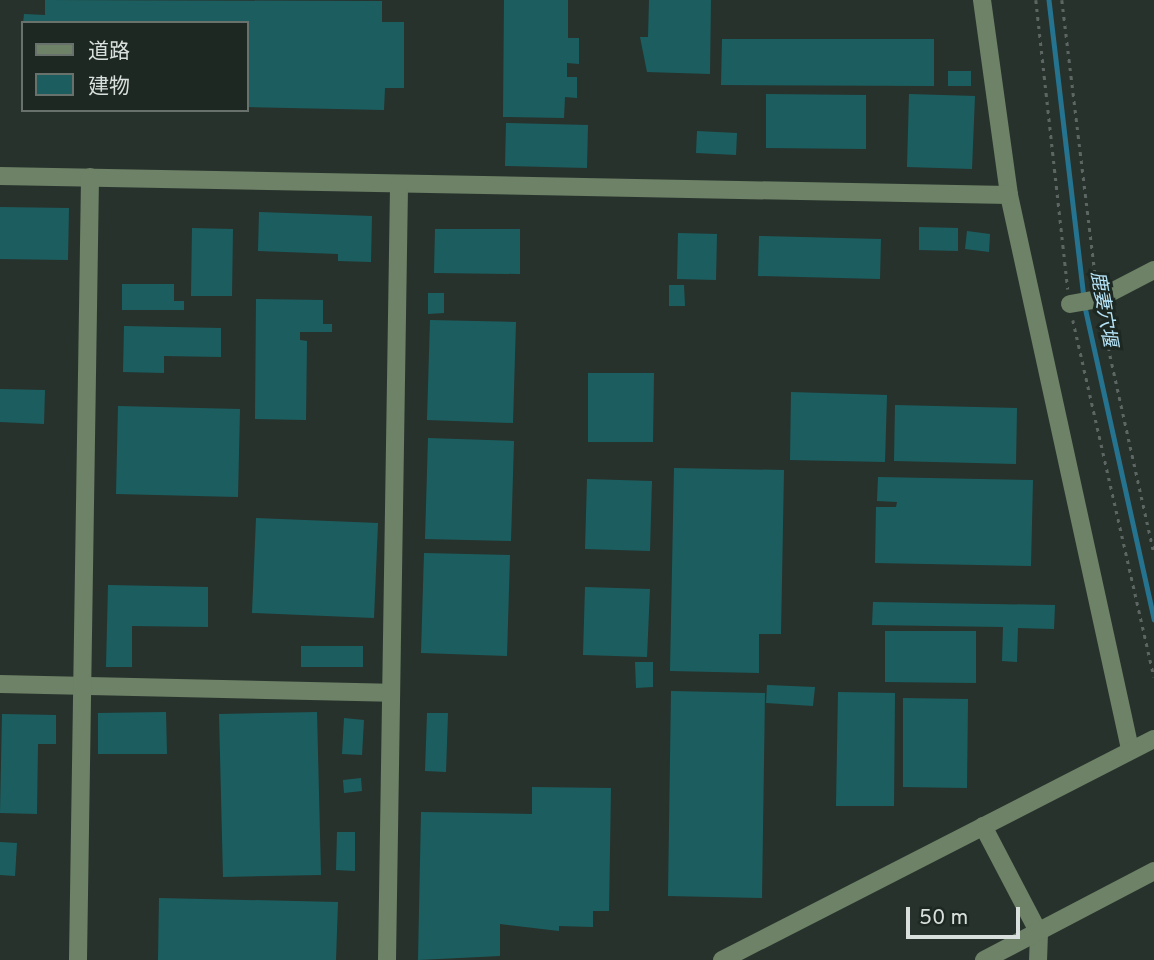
<!DOCTYPE html>
<html>
<head>
<meta charset="utf-8">
<style>
  body { margin:0 }
  #map { position:relative; width:1154px; height:960px; overflow:hidden; background:#27322d; font-family:Overpass,"Noto Sans JP",sans-serif }
  div>[style] { position:absolute }
  .stream>* { height:4.5px; margin:-2.25px; padding:0 2.25px; transform-origin:2.25px; border-radius:2.25px; background:#25738f }
  .building>* { inset:0; background:#1c5e5f }
  .path>* { height:2.5px; margin-top:-1.25px; transform-origin:0; background:repeating-linear-gradient(90deg,#5d6662 0 3.5px,transparent 0 8.5px) }
  .minor>* { height:18px; margin:-9px; padding:0 9px; transform-origin:9px; border-radius:9px; background:#6d8266 }
  span { translate:-50% -50%; white-space:nowrap; text-align:center; line-height:1.15; -webkit-text-stroke:6px #1e2823; paint-order:stroke }
  .water-label { font-size:19px; color:#b5e3f7; font-style:italic }
  .legend { position:absolute; left:21px; top:21px; width:228px; height:91px; box-sizing:border-box; background:#1e2823; border:2px solid #69716d; margin:0; padding:9px 12px; list-style:none; font-size:21px; color:#d9dfdc }
  .legend li { display:flex; align-items:center; gap:14px; height:35px }
  .legend b { width:35px; border:2px solid #69716d }
  .scale { position:absolute; left:906px; top:907px; width:114px; height:32px; box-sizing:border-box; border:4px solid #d9dfdc; border-top:0; padding-left:9px; font-size:21px; line-height:24px; white-space:nowrap; color:#d9dfdc; -webkit-text-stroke:5px #1e2823; paint-order:stroke }
</style>
</head>
<body>
<div id="map">
  <div class="stream">
    <div style="left:1049px;top:0;width:300px;rotate:83.3deg"></div>
    <div style="left:1085px;top:307px;width:320px;rotate:77.5deg"></div>
  </div>
  <div class="building">
    <div style="clip-path:polygon(45px 0,382px 1px,382px 22px,404px 22px,404px 88px,385px 88px,384px 110px,247px 107px,247px 23px,23px 23px,24px 14px,45px 15px)"></div>
    <div style="clip-path:polygon(504px 0,568px 0,568px 38px,579px 38px,579px 64px,567px 63px,567px 77px,577px 77px,577px 98px,565px 97px,564px 118px,503px 117px)"></div>
    <div style="clip-path:polygon(649px 0,711px 0,710px 74px,647px 72px,640px 37px,648px 37px)"></div>
    <div style="clip-path:polygon(722px 39px,934px 39px,934px 86px,721px 85px)"></div>
    <div style="clip-path:polygon(948px 71px,971px 71px,971px 86px,948px 86px)"></div>
    <div style="clip-path:polygon(766px 94px,866px 95px,866px 149px,766px 148px)"></div>
    <div style="clip-path:polygon(909px 94px,975px 96px,972px 169px,907px 167px)"></div>
    <div style="clip-path:polygon(506px 123px,588px 125px,587px 168px,505px 166px)"></div>
    <div style="clip-path:polygon(697px 131px,737px 133px,736px 155px,696px 153px)"></div>
    <div style="clip-path:polygon(0 207px,69px 208px,68px 260px,0 259px)"></div>
    <div style="clip-path:polygon(259px 212px,372px 216px,371px 262px,338px 261px,338px 254px,258px 251px)"></div>
    <div style="clip-path:polygon(919px 227px,958px 228px,958px 251px,919px 250px)"></div>
    <div style="clip-path:polygon(192px 228px,233px 229px,232px 296px,191px 296px)"></div>
    <div style="clip-path:polygon(435px 229px,520px 229px,520px 274px,434px 273px)"></div>
    <div style="clip-path:polygon(967px 231px,990px 234px,989px 252px,965px 249px)"></div>
    <div style="clip-path:polygon(678px 233px,717px 234px,716px 280px,677px 279px)"></div>
    <div style="clip-path:polygon(759px 236px,881px 239px,880px 279px,758px 276px)"></div>
    <div style="clip-path:polygon(122px 284px,174px 284px,174px 301px,184px 301px,184px 310px,122px 310px)"></div>
    <div style="clip-path:polygon(669px 285px,684px 285px,685px 306px,669px 306px)"></div>
    <div style="clip-path:polygon(428px 293px,444px 293px,444px 313px,428px 314px)"></div>
    <div style="clip-path:polygon(256px 299px,323px 300px,323px 324px,332px 324px,332px 332px,300px 332px,300px 340px,307px 341px,306px 420px,255px 419px)"></div>
    <div style="clip-path:polygon(430px 320px,516px 322px,513px 423px,427px 420px)"></div>
    <div style="clip-path:polygon(124px 326px,221px 328px,221px 357px,164px 356px,164px 373px,123px 372px)"></div>
    <div style="clip-path:polygon(588px 373px,654px 373px,653px 442px,588px 442px)"></div>
    <div style="clip-path:polygon(0 389px,45px 390px,44px 424px,0 422px)"></div>
    <div style="clip-path:polygon(791px 392px,887px 395px,885px 462px,790px 460px)"></div>
    <div style="clip-path:polygon(895px 405px,1017px 408px,1016px 464px,894px 461px)"></div>
    <div style="clip-path:polygon(118px 406px,240px 409px,238px 497px,116px 494px)"></div>
    <div style="clip-path:polygon(428px 438px,514px 441px,511px 541px,425px 539px)"></div>
    <div style="clip-path:polygon(674px 468px,784px 470px,781px 634px,759px 634px,759px 673px,670px 671px)"></div>
    <div style="clip-path:polygon(878px 477px,1033px 480px,1031px 566px,875px 563px,876px 507px,896px 507px,897px 502px,877px 501px)"></div>
    <div style="clip-path:polygon(587px 479px,652px 481px,650px 551px,585px 549px)"></div>
    <div style="clip-path:polygon(256px 518px,378px 523px,374px 618px,252px 613px)"></div>
    <div style="clip-path:polygon(424px 553px,510px 555px,507px 656px,421px 653px)"></div>
    <div style="clip-path:polygon(108px 585px,208px 587px,208px 627px,132px 626px,132px 667px,106px 667px)"></div>
    <div style="clip-path:polygon(585px 587px,650px 589px,647px 657px,583px 655px)"></div>
    <div style="clip-path:polygon(873px 602px,1055px 605px,1054px 629px,1018px 628px,1017px 662px,1002px 661px,1003px 627px,872px 625px)"></div>
    <div style="clip-path:polygon(885px 631px,976px 631px,976px 683px,885px 682px)"></div>
    <div style="clip-path:polygon(301px 646px,363px 646px,363px 667px,301px 667px)"></div>
    <div style="clip-path:polygon(635px 662px,653px 662px,653px 687px,636px 688px)"></div>
    <div style="clip-path:polygon(767px 685px,815px 687px,813px 706px,766px 703px)"></div>
    <div style="clip-path:polygon(671px 691px,765px 693px,762px 898px,668px 896px)"></div>
    <div style="clip-path:polygon(838px 692px,895px 693px,894px 806px,836px 806px)"></div>
    <div style="clip-path:polygon(903px 698px,968px 699px,967px 788px,903px 787px)"></div>
    <div style="clip-path:polygon(166px 712px,167px 754px,98px 754px,98px 713px)"></div>
    <div style="clip-path:polygon(317px 712px,321px 875px,223px 877px,219px 714px)"></div>
    <div style="clip-path:polygon(427px 713px,448px 713px,446px 772px,425px 771px)"></div>
    <div style="clip-path:polygon(2px 714px,56px 715px,56px 744px,38px 744px,37px 814px,0 813px)"></div>
    <div style="clip-path:polygon(344px 718px,364px 720px,362px 755px,342px 754px)"></div>
    <div style="clip-path:polygon(361px 778px,362px 791px,344px 793px,343px 780px)"></div>
    <div style="clip-path:polygon(532px 787px,611px 788px,609px 911px,593px 911px,593px 927px,559px 926px,559px 931px,500px 924px,500px 956px,418px 960px,421px 812px,532px 814px)"></div>
    <div style="clip-path:polygon(337px 832px,355px 832px,355px 871px,336px 870px)"></div>
    <div style="clip-path:polygon(0 842px,17px 843px,15px 876px,0 875px)"></div>
    <div style="clip-path:polygon(159px 898px,338px 902px,336px 960px,158px 960px)"></div>
  </div>
  <div class="path">
    <div style="left:1036px;top:0;width:291px;rotate:83.7deg"></div>
    <div style="left:1062px;top:0;width:285px;rotate:83.1deg"></div>
    <div style="left:1101px;top:314px;width:245px;rotate:77.5deg"></div>
    <div style="left:1073px;top:320px;width:366px;rotate:77.2deg"></div>
  </div>
  <div class="minor">
    <div style="left:982px;top:0;width:197px;rotate:82.1deg"></div>
    <div style="left:1009px;top:195px;width:567px;rotate:77.68deg"></div>
    <div style="left:0;top:176px;width:1009px;rotate:1.08deg"></div>
    <div style="left:1070px;top:304px;width:28px;rotate:-10deg"></div>
    <div style="left:1098px;top:299px;width:63px;rotate:-27.4deg"></div>
    <div style="left:0;top:684px;width:389px;rotate:1.3deg"></div>
    <div style="left:983px;top:826px;width:121px;rotate:62.4deg"></div>
    <div style="left:1039px;top:933px;width:27px;rotate:92deg"></div>
    <div style="left:78px;top:960px;width:783px;rotate:-89.12deg"></div>
    <div style="left:387px;top:960px;width:776px;rotate:-89.11deg"></div>
    <div style="left:722px;top:960px;width:485px;rotate:-27.1deg"></div>
    <div style="left:984px;top:960px;width:192px;rotate:-27.6deg"></div>
  </div>
  <div class="water-label">
    <span style="left:1102px;top:309px;rotate:80deg">鹿妻穴堰</span>
  </div>
  <ul class="legend">
  <li><b style="height:9px;background:#6d8266"></b>道路</li>
  <li><b style="height:19px;background:#1c5e5f"></b>建物</li>
  </ul>
  <div class="scale">50 m</div>
</div>
</body>
</html>
